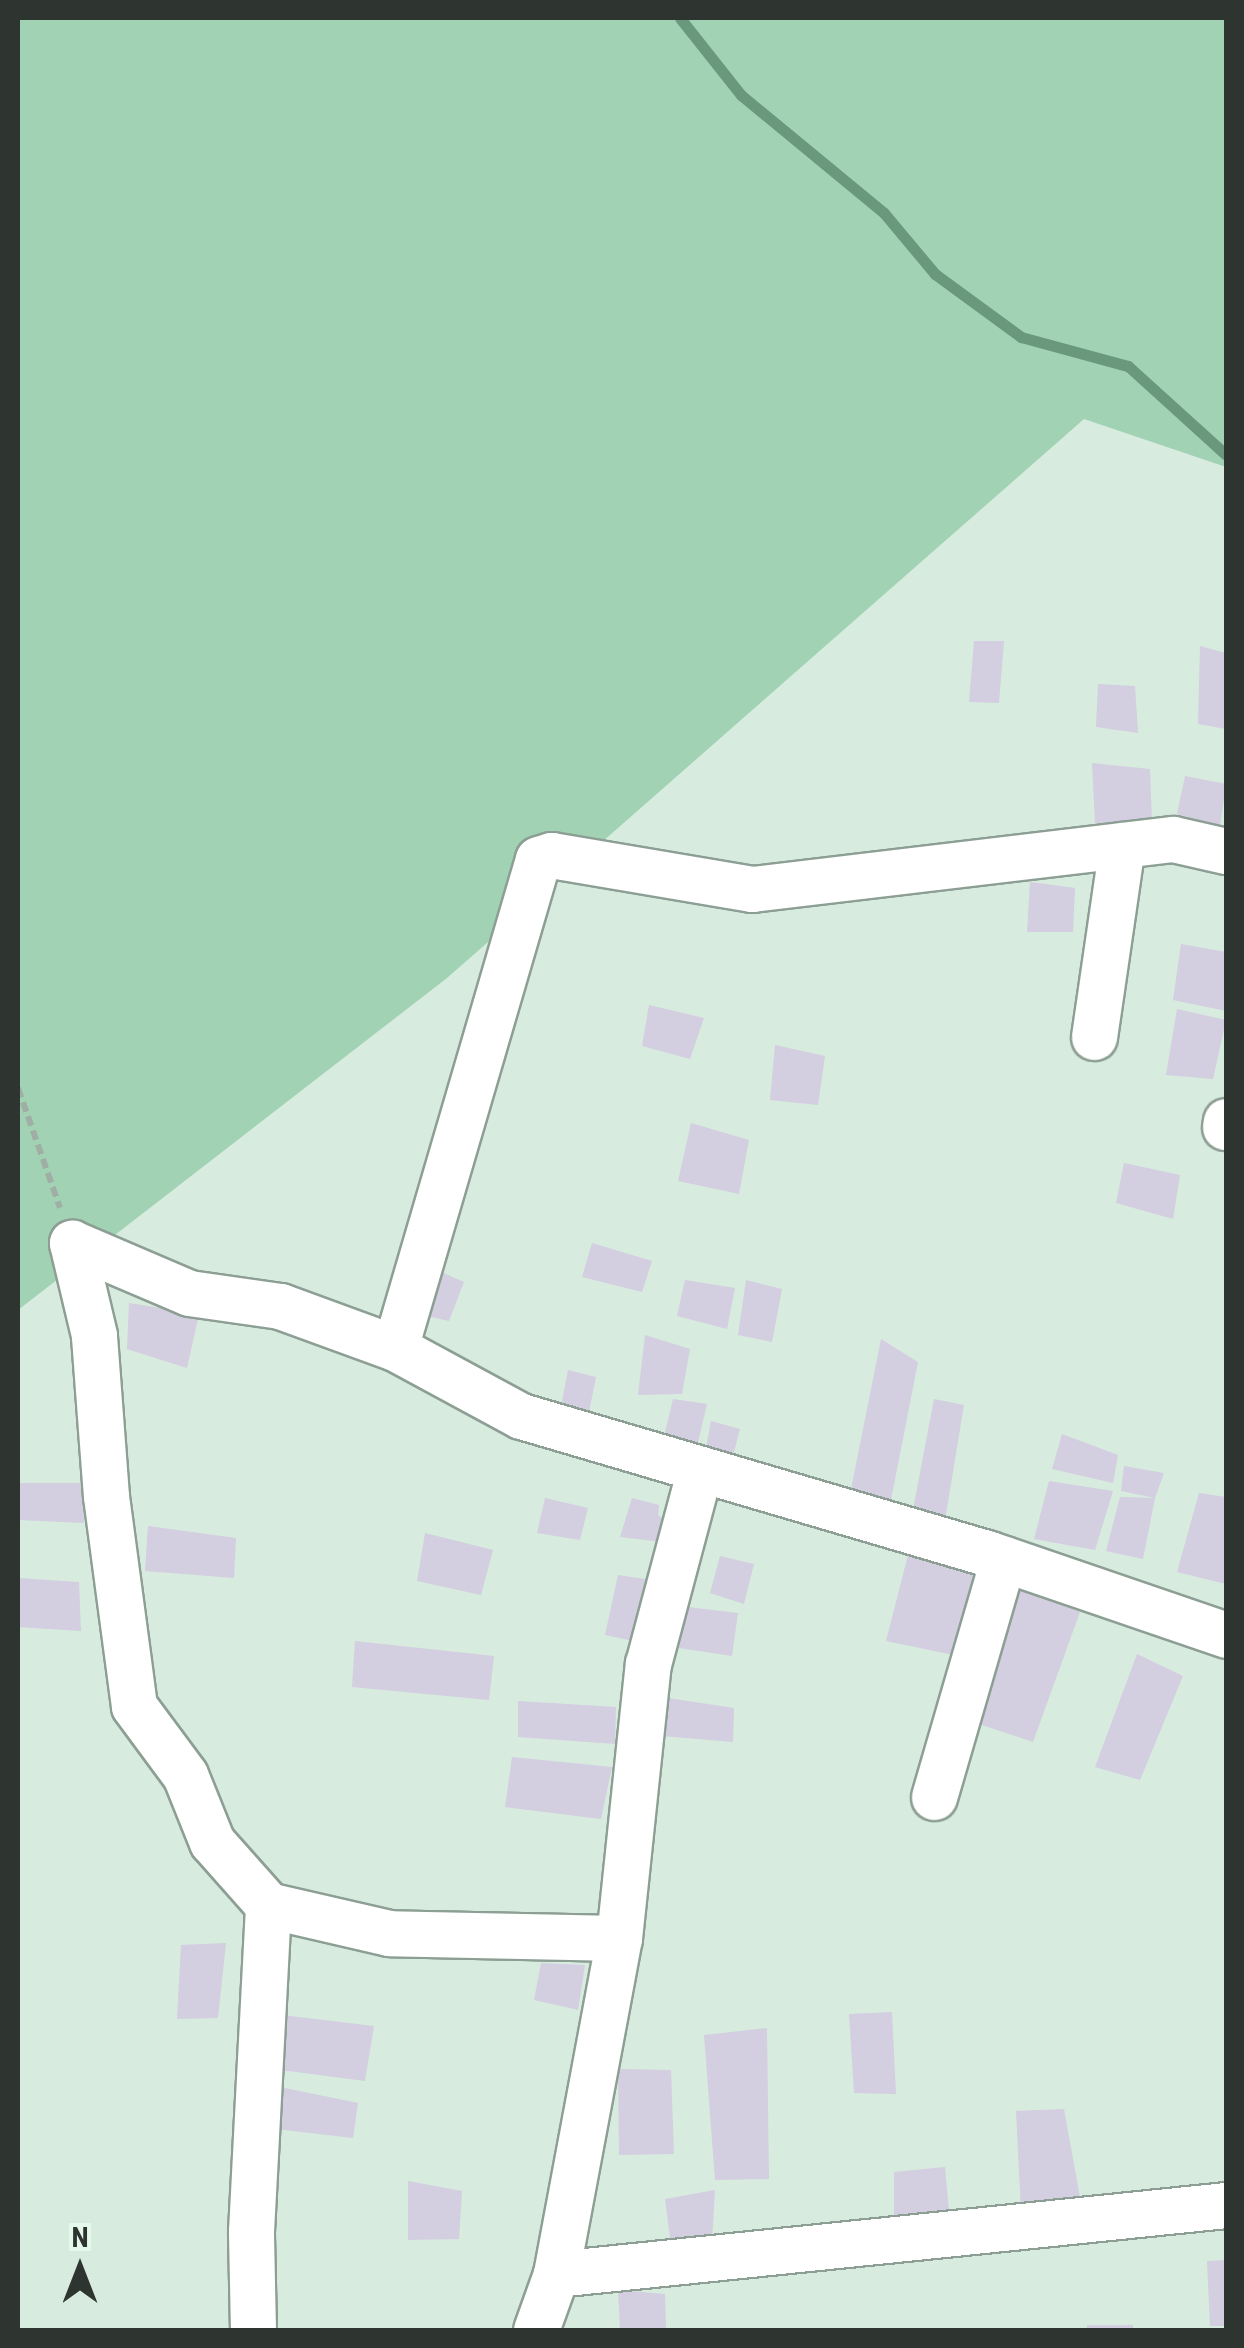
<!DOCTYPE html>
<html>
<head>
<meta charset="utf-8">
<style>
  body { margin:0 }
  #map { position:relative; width:1244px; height:2348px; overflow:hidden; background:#d8ebdf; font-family:"Roboto Condensed",sans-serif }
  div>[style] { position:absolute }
  .green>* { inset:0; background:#a1d2b4 }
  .stream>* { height:11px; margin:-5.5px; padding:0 5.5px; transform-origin:5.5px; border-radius:5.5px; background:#69987c }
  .building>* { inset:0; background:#d3cee0 }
  .path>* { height:6px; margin-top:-3px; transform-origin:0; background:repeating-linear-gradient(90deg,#a0afa6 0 10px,transparent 0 15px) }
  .roads { filter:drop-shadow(2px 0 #8d9f94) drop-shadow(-2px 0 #8d9f94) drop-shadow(0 2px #8d9f94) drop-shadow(0 -2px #8d9f94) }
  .street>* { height:45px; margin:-22.5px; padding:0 22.5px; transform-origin:22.5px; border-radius:22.5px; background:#fff }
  span { translate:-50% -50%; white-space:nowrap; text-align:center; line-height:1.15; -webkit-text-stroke:10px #e5f8ec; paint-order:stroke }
  .frame { position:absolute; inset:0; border:20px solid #2e3531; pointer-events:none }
  .north { position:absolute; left:30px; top:2218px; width:100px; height:100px; -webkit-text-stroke:8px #e5f8ec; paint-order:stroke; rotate:0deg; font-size:28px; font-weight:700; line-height:40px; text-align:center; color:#2e3531 }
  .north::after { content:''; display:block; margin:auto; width:35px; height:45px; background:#2e3531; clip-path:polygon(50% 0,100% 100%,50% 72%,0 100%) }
</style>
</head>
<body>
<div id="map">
  <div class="green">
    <div style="clip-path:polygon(18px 18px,1226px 18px,1226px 467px,1084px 419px,447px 978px,18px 1310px)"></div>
  </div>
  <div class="stream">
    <div style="left:680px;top:18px;width:98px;rotate:51.6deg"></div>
    <div style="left:741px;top:95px;width:185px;rotate:39.5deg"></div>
    <div style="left:884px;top:213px;width:80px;rotate:50.1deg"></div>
    <div style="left:935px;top:274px;width:107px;rotate:36.2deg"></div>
    <div style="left:1021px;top:337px;width:111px;rotate:15.2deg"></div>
    <div style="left:1128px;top:366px;width:132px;rotate:42.2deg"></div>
  </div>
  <div class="building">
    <div style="clip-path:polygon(974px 641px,1004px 641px,999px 703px,969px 702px)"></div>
    <div style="clip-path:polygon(1200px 646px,1226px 653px,1226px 729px,1198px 724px)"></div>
    <div style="clip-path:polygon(1098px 684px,1135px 686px,1138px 733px,1096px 727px)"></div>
    <div style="clip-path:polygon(1092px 763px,1150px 769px,1152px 823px,1095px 823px)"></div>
    <div style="clip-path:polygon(1185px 776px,1226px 784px,1220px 826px,1177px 814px)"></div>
    <div style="clip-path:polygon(1030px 882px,1075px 888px,1073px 932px,1027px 932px)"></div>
    <div style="clip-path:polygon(1181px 944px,1226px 952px,1226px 1011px,1173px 1000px)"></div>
    <div style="clip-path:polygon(649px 1005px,704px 1018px,690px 1059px,642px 1046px)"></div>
    <div style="clip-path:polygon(1177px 1009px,1226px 1020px,1213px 1079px,1166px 1075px)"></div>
    <div style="clip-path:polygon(775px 1045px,825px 1056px,818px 1105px,770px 1100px)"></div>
    <div style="clip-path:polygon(691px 1123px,749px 1140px,739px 1194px,678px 1181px)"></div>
    <div style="clip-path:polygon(1124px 1163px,1180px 1175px,1173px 1219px,1116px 1203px)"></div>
    <div style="clip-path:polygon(592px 1243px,652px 1261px,642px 1292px,582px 1277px)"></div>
    <div style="clip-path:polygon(439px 1271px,464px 1282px,449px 1321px,427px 1316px)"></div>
    <div style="clip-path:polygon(685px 1280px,735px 1288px,727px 1329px,677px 1316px)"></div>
    <div style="clip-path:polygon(746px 1280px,782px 1289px,772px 1342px,738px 1335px)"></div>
    <div style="clip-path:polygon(129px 1303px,199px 1314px,187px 1368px,127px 1349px)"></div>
    <div style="clip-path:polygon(645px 1335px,690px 1349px,682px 1394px,638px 1395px)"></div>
    <div style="clip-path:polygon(881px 1339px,918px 1362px,890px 1505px,851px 1489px)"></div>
    <div style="clip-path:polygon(568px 1370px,596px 1377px,586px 1427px,559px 1417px)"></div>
    <div style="clip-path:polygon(673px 1399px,707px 1404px,695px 1455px,661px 1449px)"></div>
    <div style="clip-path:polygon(934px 1399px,964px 1405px,945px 1520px,912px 1515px)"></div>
    <div style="clip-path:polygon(711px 1421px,740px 1429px,730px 1467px,704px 1459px)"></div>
    <div style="clip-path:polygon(1062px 1434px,1118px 1455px,1113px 1483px,1052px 1469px)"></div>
    <div style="clip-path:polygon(1124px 1466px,1164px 1473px,1155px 1498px,1121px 1491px)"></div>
    <div style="clip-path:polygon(1049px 1481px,1113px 1491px,1095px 1550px,1034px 1539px)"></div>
    <div style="clip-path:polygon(18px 1483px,83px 1483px,84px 1523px,18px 1520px)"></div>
    <div style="clip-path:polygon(1199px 1493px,1226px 1497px,1226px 1584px,1177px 1572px)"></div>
    <div style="clip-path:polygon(1120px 1497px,1155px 1498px,1143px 1559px,1106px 1551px)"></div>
    <div style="clip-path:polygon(545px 1498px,588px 1508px,580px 1540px,537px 1533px)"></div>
    <div style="clip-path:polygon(632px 1498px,659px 1505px,658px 1515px,674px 1527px,671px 1543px,620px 1537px)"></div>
    <div style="clip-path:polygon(148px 1526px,236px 1538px,234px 1578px,145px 1571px)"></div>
    <div style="clip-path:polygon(425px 1533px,493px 1550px,481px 1595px,417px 1581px)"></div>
    <div style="clip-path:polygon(909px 1551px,985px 1568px,963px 1657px,886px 1641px)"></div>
    <div style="clip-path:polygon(720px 1556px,754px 1564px,744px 1604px,710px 1593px)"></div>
    <div style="clip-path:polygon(618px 1575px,658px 1581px,643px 1643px,605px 1635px)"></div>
    <div style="clip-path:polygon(18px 1578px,79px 1582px,81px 1631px,18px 1627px)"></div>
    <div style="clip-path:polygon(1016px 1585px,1080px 1612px,1033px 1742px,976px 1723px)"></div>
    <div style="clip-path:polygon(688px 1607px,738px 1613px,732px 1656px,679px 1648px)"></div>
    <div style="clip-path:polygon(355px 1641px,494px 1656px,489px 1700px,352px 1687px)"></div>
    <div style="clip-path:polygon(1137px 1654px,1183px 1676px,1140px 1780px,1095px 1767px)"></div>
    <div style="clip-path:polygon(668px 1698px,734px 1708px,733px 1742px,661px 1736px)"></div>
    <div style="clip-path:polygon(518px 1701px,616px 1707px,615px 1744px,518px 1737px)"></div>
    <div style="clip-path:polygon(512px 1757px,612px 1767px,601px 1819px,505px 1807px)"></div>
    <div style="clip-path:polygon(226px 1943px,218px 2018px,177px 2019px,181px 1945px)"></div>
    <div style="clip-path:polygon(541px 1963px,585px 1965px,578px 2010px,534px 2000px)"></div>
    <div style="clip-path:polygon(892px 2012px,896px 2094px,854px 2093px,849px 2014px)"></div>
    <div style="clip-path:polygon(282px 2015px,374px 2026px,365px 2081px,273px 2069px)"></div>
    <div style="clip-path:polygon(767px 2028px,769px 2179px,715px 2180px,704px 2035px)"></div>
    <div style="clip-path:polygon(618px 2069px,671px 2070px,674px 2154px,619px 2155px)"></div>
    <div style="clip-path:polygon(275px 2086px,358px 2103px,353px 2138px,267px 2128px)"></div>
    <div style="clip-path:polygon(1064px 2109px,1083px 2214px,1021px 2211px,1016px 2111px)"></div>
    <div style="clip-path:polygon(945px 2167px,950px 2222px,894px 2226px,894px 2172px)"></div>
    <div style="clip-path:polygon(408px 2181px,462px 2191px,459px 2239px,408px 2240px)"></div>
    <div style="clip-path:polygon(715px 2190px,712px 2241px,671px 2245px,665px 2199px)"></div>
    <div style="clip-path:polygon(1226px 2260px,1226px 2326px,1210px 2326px,1207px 2261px)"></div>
    <div style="clip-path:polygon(618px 2290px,665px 2294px,666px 2330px,620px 2330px)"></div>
    <div style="clip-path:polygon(1087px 2325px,1133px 2325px,1133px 2330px,1087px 2330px)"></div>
  </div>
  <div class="path">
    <div style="left:18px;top:1088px;width:127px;rotate:70.7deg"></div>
  </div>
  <div class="roads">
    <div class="street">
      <div style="left:1094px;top:1037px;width:194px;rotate:-81.7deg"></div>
      <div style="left:1225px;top:1127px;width:6px;rotate:-81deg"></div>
      <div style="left:395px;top:1348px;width:509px;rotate:-73.7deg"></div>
      <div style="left:538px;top:859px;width:14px;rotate:-17deg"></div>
      <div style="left:551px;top:855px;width:204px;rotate:9.6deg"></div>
      <div style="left:752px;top:889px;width:424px;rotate:-6.8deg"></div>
      <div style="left:1173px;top:839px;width:54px;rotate:12.8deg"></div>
      <div style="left:934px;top:1797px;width:248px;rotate:-73.8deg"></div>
      <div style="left:619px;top:1938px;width:230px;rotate:-178.8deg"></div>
      <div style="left:389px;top:1933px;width:124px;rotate:-167deg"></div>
      <div style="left:268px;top:1905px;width:84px;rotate:-131.6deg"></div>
      <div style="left:212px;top:1842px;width:72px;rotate:-111.9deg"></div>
      <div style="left:185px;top:1775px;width:86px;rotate:-126.5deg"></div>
      <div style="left:134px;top:1706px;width:212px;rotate:-97.6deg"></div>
      <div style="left:106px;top:1496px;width:161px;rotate:-94.3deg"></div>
      <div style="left:94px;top:1335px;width:95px;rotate:-103.4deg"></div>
      <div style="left:72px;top:1243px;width:127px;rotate:23.1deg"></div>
      <div style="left:189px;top:1293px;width:92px;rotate:8.1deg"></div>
      <div style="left:280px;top:1306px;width:122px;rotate:20.1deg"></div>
      <div style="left:395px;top:1348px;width:143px;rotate:28.4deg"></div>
      <div style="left:521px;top:1416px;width:486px;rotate:16.4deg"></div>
      <div style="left:987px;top:1553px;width:253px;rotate:18.9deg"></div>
      <div style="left:556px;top:2274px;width:674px;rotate:-5.88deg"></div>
      <div style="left:253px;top:2330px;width:99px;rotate:-91.2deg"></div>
      <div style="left:251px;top:2231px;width:326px;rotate:-87deg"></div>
      <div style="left:536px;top:2330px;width:59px;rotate:-70.3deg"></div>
      <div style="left:556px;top:2274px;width:342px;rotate:-79.4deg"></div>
      <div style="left:619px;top:1938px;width:276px;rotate:-84deg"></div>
      <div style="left:648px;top:1664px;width:199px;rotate:-75.1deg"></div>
    </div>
  </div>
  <div class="frame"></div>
  <div class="north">N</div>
</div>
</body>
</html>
